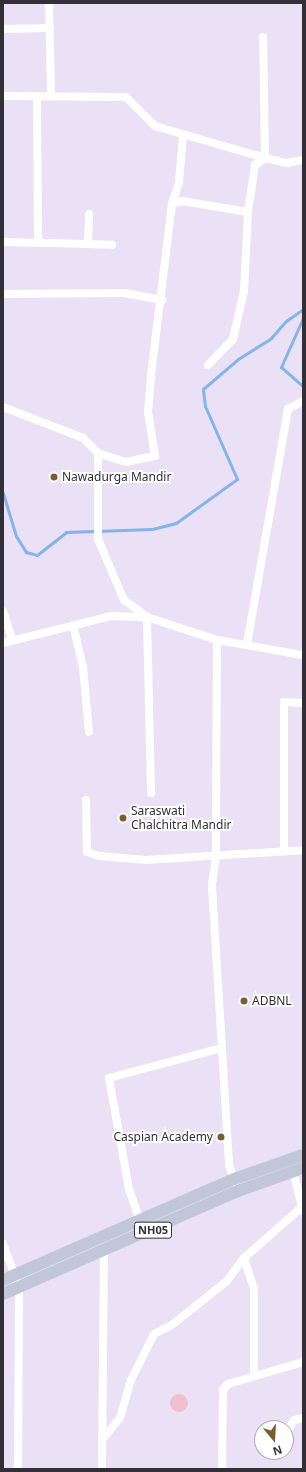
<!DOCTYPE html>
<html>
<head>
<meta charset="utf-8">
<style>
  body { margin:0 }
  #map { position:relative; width:306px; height:1472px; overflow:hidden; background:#eae1f6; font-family:"Noto Sans",sans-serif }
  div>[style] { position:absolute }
  .green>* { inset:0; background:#f1bfcf }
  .round { border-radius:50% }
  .stream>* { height:3px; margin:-1.5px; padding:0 1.5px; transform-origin:1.5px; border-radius:1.5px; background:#84b4e9 }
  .street>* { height:8px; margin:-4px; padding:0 4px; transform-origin:4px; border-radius:4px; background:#fff }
  .primary>* { height:12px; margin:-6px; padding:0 6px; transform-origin:6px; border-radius:6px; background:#c2c6d9 }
  .dots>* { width:11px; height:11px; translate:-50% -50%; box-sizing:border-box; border:2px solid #fff; border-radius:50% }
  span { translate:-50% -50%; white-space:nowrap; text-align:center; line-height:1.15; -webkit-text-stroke:4px #fff; paint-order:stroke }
  .shield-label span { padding:1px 3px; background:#fff; border:1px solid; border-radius:3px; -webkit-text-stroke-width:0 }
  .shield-label { font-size:11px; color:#322f37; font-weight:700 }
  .poi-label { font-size:12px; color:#322f37 }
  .left { translate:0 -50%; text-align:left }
  .right { translate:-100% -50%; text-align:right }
  .frame { position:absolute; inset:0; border:4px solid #322f37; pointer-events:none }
  .north { position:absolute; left:254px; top:1420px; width:40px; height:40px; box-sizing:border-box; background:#fff; border:1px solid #adacaf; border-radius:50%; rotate:162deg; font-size:11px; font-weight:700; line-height:16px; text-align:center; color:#322f37 }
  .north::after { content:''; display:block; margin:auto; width:14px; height:18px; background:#7a5d30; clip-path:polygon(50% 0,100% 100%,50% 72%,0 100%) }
</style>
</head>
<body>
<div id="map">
  <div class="green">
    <div class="round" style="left:170px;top:1394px;width:18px;height:18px"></div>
  </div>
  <div class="stream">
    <div style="left:303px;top:318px;width:54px;rotate:114.2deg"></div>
    <div style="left:281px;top:367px;width:29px;rotate:41deg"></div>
    <div style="left:3px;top:493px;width:45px;rotate:73.2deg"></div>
    <div style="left:16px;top:536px;width:19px;rotate:58deg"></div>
    <div style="left:26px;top:552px;width:11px;rotate:15deg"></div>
    <div style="left:37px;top:555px;width:37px;rotate:-38deg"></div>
    <div style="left:66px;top:532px;width:86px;rotate:-2deg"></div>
    <div style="left:152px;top:529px;width:25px;rotate:-14deg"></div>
    <div style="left:176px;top:523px;width:75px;rotate:-35.8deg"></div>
    <div style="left:237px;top:479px;width:80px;rotate:-113.7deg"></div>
    <div style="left:205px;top:406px;width:17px;rotate:-97deg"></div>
    <div style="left:203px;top:389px;width:46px;rotate:-40.6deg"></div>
    <div style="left:238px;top:359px;width:39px;rotate:-32deg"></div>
    <div style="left:271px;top:338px;width:23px;rotate:-49deg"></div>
    <div style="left:286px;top:321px;width:21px;rotate:-35deg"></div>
  </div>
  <div class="street">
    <div style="left:49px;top:3px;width:91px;rotate:88.7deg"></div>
    <div style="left:3px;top:29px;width:47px;rotate:-1.2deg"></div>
    <div style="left:3px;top:96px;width:123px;rotate:0.5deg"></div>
    <div style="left:126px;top:97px;width:41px;rotate:45deg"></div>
    <div style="left:155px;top:126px;width:115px;rotate:16.2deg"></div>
    <div style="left:265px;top:158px;width:23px;rotate:13deg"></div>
    <div style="left:287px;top:163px;width:16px;rotate:-11deg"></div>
    <div style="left:37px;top:96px;width:145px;rotate:89.6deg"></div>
    <div style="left:172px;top:204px;width:10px;rotate:-17deg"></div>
    <div style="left:182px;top:201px;width:67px;rotate:9.5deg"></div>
    <div style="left:248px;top:212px;width:48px;rotate:-81.5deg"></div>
    <div style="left:255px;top:165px;width:12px;rotate:-35deg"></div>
    <div style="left:265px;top:158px;width:121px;rotate:-90.9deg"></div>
    <div style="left:3px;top:242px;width:85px;rotate:1.3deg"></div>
    <div style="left:88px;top:244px;width:30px;rotate:-88deg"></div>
    <div style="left:88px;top:244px;width:24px;rotate:2deg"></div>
    <div style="left:3px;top:294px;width:122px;rotate:-0.5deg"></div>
    <div style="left:125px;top:293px;width:38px;rotate:11deg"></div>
    <div style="left:208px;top:365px;width:36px;rotate:-46deg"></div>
    <div style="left:233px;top:339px;width:49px;rotate:-77.1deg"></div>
    <div style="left:244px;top:291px;width:79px;rotate:-87.1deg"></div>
    <div style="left:3px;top:407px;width:86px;rotate:21.2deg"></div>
    <div style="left:83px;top:438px;width:21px;rotate:45deg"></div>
    <div style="left:98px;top:453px;width:29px;rotate:18deg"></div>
    <div style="left:126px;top:462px;width:30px;rotate:-12deg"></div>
    <div style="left:155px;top:456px;width:45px;rotate:-99deg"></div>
    <div style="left:148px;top:412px;width:37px;rotate:-85deg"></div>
    <div style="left:151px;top:375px;width:172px;rotate:-83deg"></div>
    <div style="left:172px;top:204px;width:22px;rotate:-72deg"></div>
    <div style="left:179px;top:183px;width:48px;rotate:-85.2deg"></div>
    <div style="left:98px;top:453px;width:86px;rotate:90deg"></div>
    <div style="left:98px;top:539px;width:66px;rotate:66.9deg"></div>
    <div style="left:124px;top:600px;width:29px;rotate:36deg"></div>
    <div style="left:147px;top:617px;width:74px;rotate:18.2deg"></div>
    <div style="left:217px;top:640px;width:87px;rotate:9.9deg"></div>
    <div style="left:3px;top:611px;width:29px;rotate:72deg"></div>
    <div style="left:73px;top:625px;width:43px;rotate:76.6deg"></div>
    <div style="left:83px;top:667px;width:65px;rotate:84.7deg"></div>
    <div style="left:217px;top:640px;width:216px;rotate:90.3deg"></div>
    <div style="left:216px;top:856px;width:30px;rotate:98deg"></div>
    <div style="left:212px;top:886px;width:280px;rotate:86.5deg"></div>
    <div style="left:229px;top:1165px;width:19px;rotate:72deg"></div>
    <div style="left:3px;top:643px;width:111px;rotate:-14deg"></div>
    <div style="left:111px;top:616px;width:36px;rotate:2deg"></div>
    <div style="left:147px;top:617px;width:176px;rotate:88.7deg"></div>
    <div style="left:247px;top:644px;width:239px;rotate:-80.1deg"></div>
    <div style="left:288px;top:409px;width:17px;rotate:-28deg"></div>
    <div style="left:86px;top:800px;width:52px;rotate:88.9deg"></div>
    <div style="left:87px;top:852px;width:13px;rotate:18deg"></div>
    <div style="left:99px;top:856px;width:47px;rotate:4.9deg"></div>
    <div style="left:146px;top:860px;width:157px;rotate:-3.6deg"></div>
    <div style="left:284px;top:851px;width:149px;rotate:-90deg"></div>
    <div style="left:284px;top:702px;width:19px;rotate:3deg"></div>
    <div style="left:293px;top:1171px;width:41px;rotate:76deg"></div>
    <div style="left:140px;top:1221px;width:34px;rotate:-109deg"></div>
    <div style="left:129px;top:1189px;width:113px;rotate:-100.2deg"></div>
    <div style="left:109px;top:1078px;width:117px;rotate:-14.9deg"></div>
    <div style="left:3px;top:1244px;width:46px;rotate:69.6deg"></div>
    <div style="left:19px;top:1287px;width:182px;rotate:90.3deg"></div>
    <div style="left:244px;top:1258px;width:32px;rotate:72deg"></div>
    <div style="left:254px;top:1288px;width:87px;rotate:90deg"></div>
    <div style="left:286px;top:1434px;width:16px;rotate:-60deg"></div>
    <div style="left:294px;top:1420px;width:9px;rotate:-13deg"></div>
    <div style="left:102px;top:1440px;width:28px;rotate:-51deg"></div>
    <div style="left:120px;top:1418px;width:40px;rotate:-74deg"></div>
    <div style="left:131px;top:1380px;width:51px;rotate:-63.4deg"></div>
    <div style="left:154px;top:1334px;width:20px;rotate:-27deg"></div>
    <div style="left:172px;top:1325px;width:70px;rotate:-38.7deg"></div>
    <div style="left:227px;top:1281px;width:29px;rotate:-54deg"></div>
    <div style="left:244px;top:1258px;width:76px;rotate:-41.3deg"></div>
    <div style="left:102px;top:1469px;width:219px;rotate:-89.5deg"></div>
    <div style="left:222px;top:1469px;width:79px;rotate:-89.3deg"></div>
    <div style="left:223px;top:1390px;width:8px;rotate:-50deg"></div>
    <div style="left:228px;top:1384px;width:78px;rotate:-16.3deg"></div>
  </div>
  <div class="primary">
    <div style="left:3px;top:1280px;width:252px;rotate:-23.6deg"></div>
    <div style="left:234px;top:1179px;width:73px;rotate:-19.2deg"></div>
    <div style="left:3px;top:1294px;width:257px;rotate:-23.7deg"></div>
    <div style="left:238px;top:1191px;width:69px;rotate:-19.5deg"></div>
  </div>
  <div class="dots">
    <div style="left:54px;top:477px;background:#7a5d30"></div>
    <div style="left:123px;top:818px;background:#7a5d30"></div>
    <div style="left:244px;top:1001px;background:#7a5d30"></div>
    <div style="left:221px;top:1137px;background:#7a5d30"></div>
  </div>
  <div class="shield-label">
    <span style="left:153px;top:1230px">NH05</span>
  </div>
  <div class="poi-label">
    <span class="left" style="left:62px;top:477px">Nawadurga Mandir</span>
    <span class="left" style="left:131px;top:818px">Saraswati<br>Chalchitra Mandir</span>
    <span class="left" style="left:252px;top:1001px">ADBNL</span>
    <span class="right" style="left:213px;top:1137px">Caspian Academy</span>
  </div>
  <div class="frame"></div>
  <div class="north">N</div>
</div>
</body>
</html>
